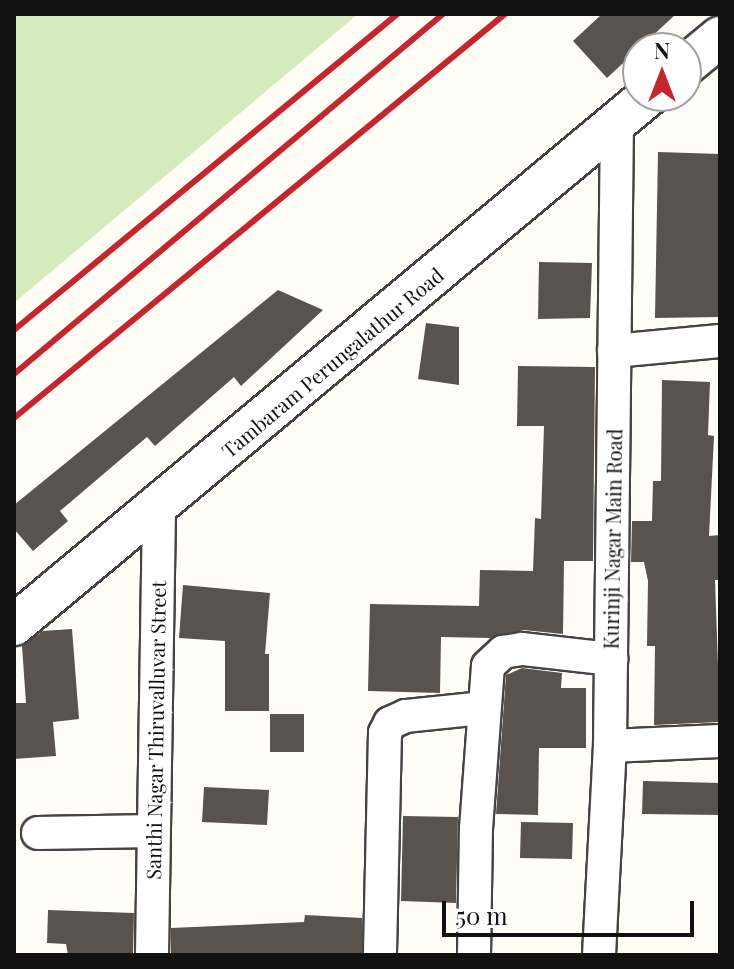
<!DOCTYPE html>
<html>
<head>
<meta charset="utf-8">
<style>
  body { margin:0 }
  #map { position:relative; width:734px; height:969px; overflow:hidden; background:#fffdf5; font-family:"Playfair Display",serif }
  div>[style] { position:absolute }
  .green>* { inset:0; background:#d5ebbd }
  .building>* { inset:0; background:#5a524d }
  .roads { filter:drop-shadow(2px 0 #444) drop-shadow(-2px 0 #444) drop-shadow(0 2px #444) drop-shadow(0 -2px #444) }
  .minor>* { height:32px; margin:-16px; padding:0 16px; transform-origin:16px; border-radius:16px; background:#fff }
  .tertiary>* { height:40px; margin:-20px; padding:0 20px; transform-origin:20px; border-radius:20px; background:#fff }
  .rail>* { height:6px; margin:-3px; padding:0 3px; transform-origin:3px; border-radius:3px; background:#c4262e }
  span { translate:-50% -50%; white-space:nowrap; text-align:center; line-height:1.15; -webkit-text-stroke:8px #fff; paint-order:stroke }
  .street-label { font-size:20px; color:#111 }
  .frame { position:absolute; inset:0; border:16px solid #111; pointer-events:none }
  .north { position:absolute; left:622px; top:32px; width:80px; height:80px; box-sizing:border-box; background:#fff; border:2px solid #a0a0a0; border-radius:50%; rotate:0deg; font-size:22px; font-weight:700; line-height:32px; text-align:center; color:#111 }
  .north::after { content:''; display:block; margin:auto; width:28px; height:36px; background:#c4262e; clip-path:polygon(50% 0,100% 100%,50% 72%,0 100%) }
  .scale { position:absolute; left:442px; top:901px; width:252px; height:36px; box-sizing:border-box; border:4px solid #111; border-top:0; padding-left:10px; font-size:24px; line-height:28px; white-space:nowrap; color:#111; -webkit-text-stroke:6px #fff; paint-order:stroke }
</style>
</head>
<body>
<div id="map">
  <div class="green">
    <div style="clip-path:polygon(14px 14px,358px 14px,14px 303px)"></div>
  </div>
  <div class="building">
    <div style="clip-path:polygon(602px 14px,676px 14px,607px 78px,573px 41px)"></div>
    <div style="clip-path:polygon(658px 152px,720px 154px,720px 317px,655px 318px)"></div>
    <div style="clip-path:polygon(539px 262px,592px 263px,590px 318px,538px 319px)"></div>
    <div style="clip-path:polygon(278px 290px,323px 310px,241px 386px,234px 377px,155px 446px,147px 437px,60px 511px,68px 521px,33px 551px,14px 529px,14px 505px)"></div>
    <div style="clip-path:polygon(426px 323px,459px 327px,459px 385px,418px 379px)"></div>
    <div style="clip-path:polygon(518px 366px,595px 367px,593px 561px,564px 561px,563px 634px,524px 630px,490px 638px,441px 637px,440px 693px,368px 691px,370px 604px,479px 606px,480px 570px,533px 571px,535px 518px,541px 519px,544px 426px,517px 426px)"></div>
    <div style="clip-path:polygon(662px 380px,710px 382px,708px 435px,714px 436px,709px 536px,720px 535px,720px 580px,715px 580px,720px 722px,654px 725px,655px 646px,647px 646px,648px 581px,644px 562px,631px 562px,632px 521px,652px 521px,653px 481px,661px 481px)"></div>
    <div style="clip-path:polygon(183px 585px,270px 593px,265px 654px,269px 654px,269px 711px,225px 711px,225px 641px,179px 638px)"></div>
    <div style="clip-path:polygon(72px 629px,79px 719px,53px 722px,56px 756px,14px 759px,14px 703px,26px 703px,22px 646px,43px 631px)"></div>
    <div style="clip-path:polygon(522px 668px,562px 673px,561px 688px,586px 688px,586px 748px,539px 748px,538px 815px,496px 814px,506px 675px)"></div>
    <div style="clip-path:polygon(270px 714px,304px 714px,304px 752px,270px 752px)"></div>
    <div style="clip-path:polygon(643px 781px,720px 783px,720px 815px,642px 814px)"></div>
    <div style="clip-path:polygon(204px 787px,269px 790px,267px 825px,202px 822px)"></div>
    <div style="clip-path:polygon(403px 816px,458px 817px,456px 903px,401px 901px)"></div>
    <div style="clip-path:polygon(521px 822px,573px 823px,572px 859px,520px 858px)"></div>
    <div style="clip-path:polygon(48px 910px,134px 913px,133px 955px,68px 955px,66px 944px,47px 943px)"></div>
    <div style="clip-path:polygon(305px 915px,362px 918px,362px 955px,171px 955px,171px 928px,304px 922px)"></div>
  </div>
  <div class="roads">
    <div class="minor">
      <div style="left:614px;top:351px;width:106px;rotate:-5.4deg"></div>
      <div style="left:610px;top:746px;width:110px;rotate:-2.6deg"></div>
      <div style="left:38px;top:833px;width:116px;rotate:-1deg"></div>
      <div style="left:380px;top:953px;width:220px;rotate:-88.7deg"></div>
      <div style="left:385px;top:733px;width:11px;rotate:-63deg"></div>
      <div style="left:390px;top:723px;width:17px;rotate:-24deg"></div>
      <div style="left:406px;top:716px;width:77px;rotate:-5.9deg"></div>
      <div style="left:152px;top:955px;width:449px;rotate:-89.1deg"></div>
      <div style="left:474px;top:955px;width:126px;rotate:-89.1deg"></div>
      <div style="left:476px;top:829px;width:163px;rotate:-85.8deg"></div>
      <div style="left:488px;top:666px;width:21px;rotate:-43deg"></div>
      <div style="left:503px;top:652px;width:19px;rotate:-9deg"></div>
      <div style="left:522px;top:649px;width:90px;rotate:6.4deg"></div>
      <div style="left:599px;top:955px;width:209px;rotate:-87deg"></div>
      <div style="left:610px;top:746px;width:624px;rotate:-89.36deg"></div>
    </div>
    <div class="tertiary">
      <div style="left:686px;top:65px;width:44px;rotate:-39.5deg"></div>
      <div style="left:14px;top:625px;width:826px;rotate:-39.84deg"></div>
    </div>
  </div>
  <div class="rail">
    <div style="left:14px;top:330px;width:497px;rotate:-39.5deg"></div>
    <div style="left:14px;top:374px;width:560px;rotate:-40deg"></div>
    <div style="left:14px;top:418px;width:636px;rotate:-39.45deg"></div>
  </div>
  <div class="street-label">
    <span style="left:332px;top:362px;rotate:-40deg">Tambaram Perungalathur Road</span>
    <span style="left:612px;top:539px;rotate:-89deg">Kurinji Nagar Main Road</span>
    <span style="left:155px;top:730px;rotate:-89deg">Santhi Nagar Thiruvalluvar Street</span>
  </div>
  <div class="frame"></div>
  <div class="north">N</div>
  <div class="scale">50 m</div>
</div>
</body>
</html>
